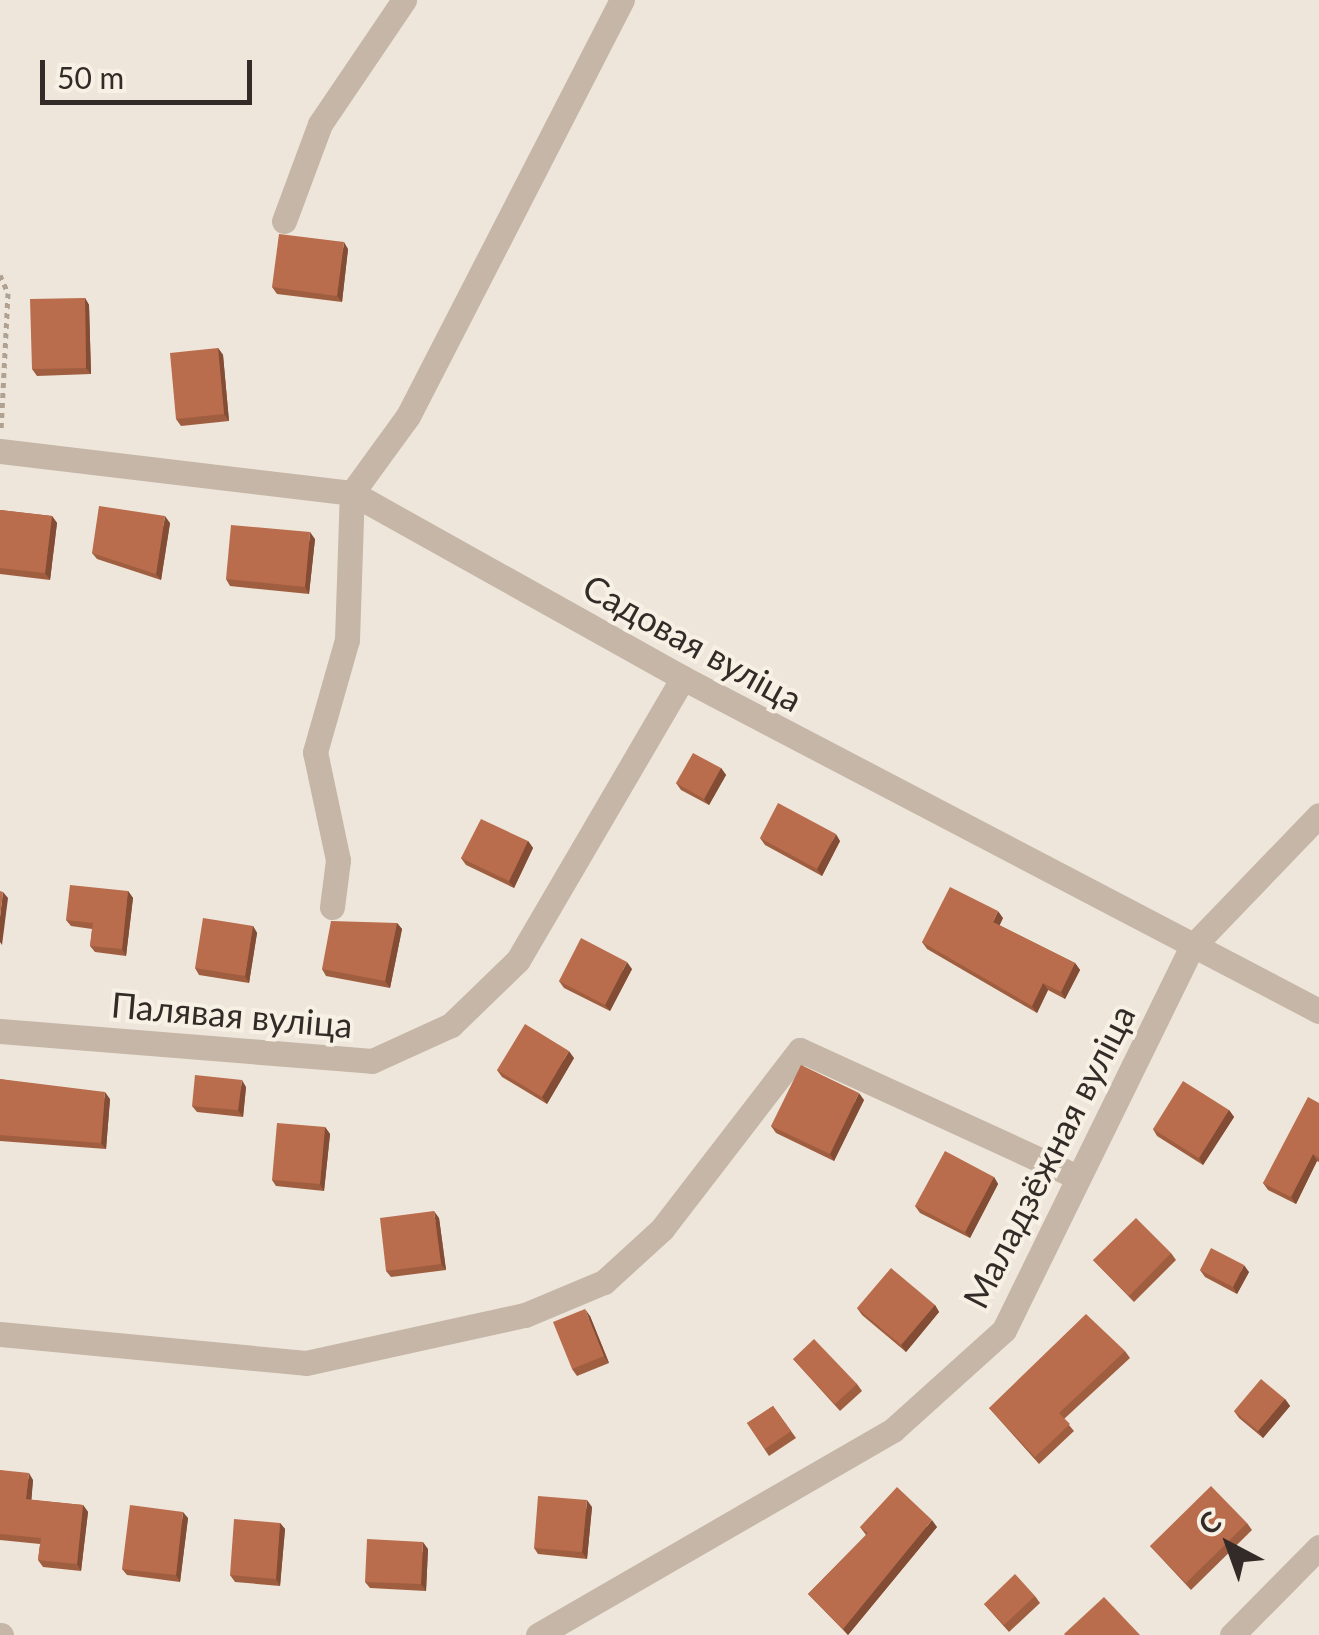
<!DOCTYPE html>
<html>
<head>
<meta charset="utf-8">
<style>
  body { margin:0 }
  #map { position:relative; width:1319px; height:1635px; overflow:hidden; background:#eee6da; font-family:Lato,sans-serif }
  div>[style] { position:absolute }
  .path>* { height:5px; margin-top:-2.5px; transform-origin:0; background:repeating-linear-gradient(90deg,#b1a191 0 5px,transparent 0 10px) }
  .minor>* { height:25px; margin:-12.5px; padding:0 12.5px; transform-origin:12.5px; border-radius:12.5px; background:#c5b6a7 }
  .wall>* { inset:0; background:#a05e41 }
  .shaded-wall>* { inset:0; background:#824c35 }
  .building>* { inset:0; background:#ba6d4c }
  span { translate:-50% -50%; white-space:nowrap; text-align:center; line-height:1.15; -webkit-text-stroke:8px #f7f0e5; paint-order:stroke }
  .street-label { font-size:35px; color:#322b27 }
  .north { position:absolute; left:1179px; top:1495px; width:100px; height:100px; -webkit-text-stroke:8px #f7f0e5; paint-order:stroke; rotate:319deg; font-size:28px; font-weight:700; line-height:40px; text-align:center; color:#322b27 }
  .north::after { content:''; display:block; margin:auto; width:35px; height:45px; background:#322b27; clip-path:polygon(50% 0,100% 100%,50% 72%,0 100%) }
  .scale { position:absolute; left:40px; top:60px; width:212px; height:45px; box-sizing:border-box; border:5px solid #322b27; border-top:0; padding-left:12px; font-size:30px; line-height:35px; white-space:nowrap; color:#322b27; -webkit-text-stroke:8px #f7f0e5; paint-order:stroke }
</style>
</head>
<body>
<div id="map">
  <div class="path">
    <div style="left:0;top:275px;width:20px;rotate:66deg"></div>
    <div style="left:8px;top:293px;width:136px;rotate:92.9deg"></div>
  </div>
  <div class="minor">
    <div style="left:284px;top:221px;width:103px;rotate:-69.6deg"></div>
    <div style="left:320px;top:124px;width:150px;rotate:-55.9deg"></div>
    <div style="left:0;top:451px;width:354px;rotate:6.8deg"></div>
    <div style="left:352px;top:493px;width:379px;rotate:29.2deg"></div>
    <div style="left:683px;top:678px;width:718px;rotate:27.64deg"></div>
    <div style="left:332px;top:907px;width:47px;rotate:-82.7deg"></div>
    <div style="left:338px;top:860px;width:110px;rotate:-102deg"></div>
    <div style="left:315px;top:752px;width:116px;rotate:-74.1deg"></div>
    <div style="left:347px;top:640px;width:147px;rotate:-88.1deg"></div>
    <div style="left:352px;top:493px;width:95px;rotate:-54deg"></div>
    <div style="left:408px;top:416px;width:468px;rotate:-62.8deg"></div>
    <div style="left:0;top:1031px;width:373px;rotate:4.6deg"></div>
    <div style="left:372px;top:1061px;width:87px;rotate:-24.5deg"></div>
    <div style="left:451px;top:1025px;width:93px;rotate:-44.1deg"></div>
    <div style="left:518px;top:960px;width:327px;rotate:-59.7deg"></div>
    <div style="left:0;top:1334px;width:307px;rotate:5.4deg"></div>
    <div style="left:306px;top:1363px;width:224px;rotate:-12.4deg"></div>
    <div style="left:525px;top:1315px;width:86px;rotate:-22.7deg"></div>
    <div style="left:604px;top:1282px;width:79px;rotate:-42.4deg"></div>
    <div style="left:662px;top:1229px;width:226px;rotate:-52.4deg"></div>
    <div style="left:800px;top:1050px;width:306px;rotate:24.6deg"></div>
    <div style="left:0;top:1635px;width:1px"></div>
    <div style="left:538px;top:1635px;width:410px;rotate:-30deg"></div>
    <div style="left:893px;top:1430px;width:149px;rotate:-42deg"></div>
    <div style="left:1004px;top:1330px;width:427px;rotate:-63.9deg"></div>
    <div style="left:1192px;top:947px;width:183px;rotate:-46.1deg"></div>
    <div style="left:1232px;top:1635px;width:124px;rotate:-45.3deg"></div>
  </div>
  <div class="wall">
    <div style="clip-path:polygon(348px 249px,342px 302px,277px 294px,272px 287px)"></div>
    <div style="clip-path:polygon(85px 298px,89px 305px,91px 374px,37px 376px,32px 369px)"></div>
    <div style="clip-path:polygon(218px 348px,223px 355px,229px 421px,181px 426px,176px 419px)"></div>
    <div style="clip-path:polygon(0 510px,52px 516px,57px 523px,50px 580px,0 574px)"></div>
    <div style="clip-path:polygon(170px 523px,161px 580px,97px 559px,92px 553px)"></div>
    <div style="clip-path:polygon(315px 539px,309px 594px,230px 586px,226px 579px)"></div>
    <div style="clip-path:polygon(721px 768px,726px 775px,709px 805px,681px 790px,676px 783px)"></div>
    <div style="clip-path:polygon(760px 838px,840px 841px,822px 876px,765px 845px)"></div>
    <div style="clip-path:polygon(528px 841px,533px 848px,514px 888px,466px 865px,461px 858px)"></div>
    <div style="clip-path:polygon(128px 891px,133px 898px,126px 956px,95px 952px,90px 946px,92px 929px,71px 926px,66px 920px)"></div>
    <div style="clip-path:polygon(1003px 918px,999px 925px,1075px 963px,1080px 970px,1065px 999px,1048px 990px,1037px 1013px,927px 949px,922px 942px)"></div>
    <div style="clip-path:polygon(397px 923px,402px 929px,390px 988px,326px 976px,322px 969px)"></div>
    <div style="clip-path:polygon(253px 926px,257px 933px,249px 983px,199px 975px,195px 968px)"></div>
    <div style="clip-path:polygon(632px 969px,610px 1011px,564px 988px,559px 981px)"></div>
    <div style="clip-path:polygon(574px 1058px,547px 1104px,502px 1077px,497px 1070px)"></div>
    <div style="clip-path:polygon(0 1079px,110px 1099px,106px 1149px,0 1141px)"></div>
    <div style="clip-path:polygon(246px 1087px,243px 1117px,197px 1112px,192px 1106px)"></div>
    <div style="clip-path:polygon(864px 1100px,834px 1161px,776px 1133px,771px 1126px)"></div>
    <div style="clip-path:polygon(1319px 1103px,1319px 1162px,1317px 1161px,1296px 1204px,1268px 1190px,1263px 1183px)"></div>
    <div style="clip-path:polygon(1229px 1110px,1234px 1117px,1203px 1165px,1157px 1136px,1153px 1129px)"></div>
    <div style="clip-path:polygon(325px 1127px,330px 1134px,324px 1191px,276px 1186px,272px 1180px)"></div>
    <div style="clip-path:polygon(994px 1177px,998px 1184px,970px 1238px,920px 1213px,915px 1206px)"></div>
    <div style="clip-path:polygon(439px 1218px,446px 1270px,391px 1277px,386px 1271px)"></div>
    <div style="clip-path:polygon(1171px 1253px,1176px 1260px,1134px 1302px,1093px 1260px)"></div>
    <div style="clip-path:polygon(1200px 1270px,1249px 1272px,1237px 1294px,1205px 1277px)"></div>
    <div style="clip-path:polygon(935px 1305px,939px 1312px,906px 1352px,862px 1315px,857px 1308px)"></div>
    <div style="clip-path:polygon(590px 1316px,609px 1363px,577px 1376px,572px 1369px)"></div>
    <div style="clip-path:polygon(1125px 1351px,1130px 1358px,1064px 1419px,1074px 1431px,1039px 1464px,989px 1408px)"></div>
    <div style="clip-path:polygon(793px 1359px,857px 1384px,862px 1391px,840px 1411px)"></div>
    <div style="clip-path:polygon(1285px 1399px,1290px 1406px,1263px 1438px,1239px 1418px,1234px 1411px)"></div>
    <div style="clip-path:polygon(773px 1406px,796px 1438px,769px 1456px,747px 1423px)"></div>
    <div style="clip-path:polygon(0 1470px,33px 1480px,31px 1500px,83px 1505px,88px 1512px,81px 1571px,43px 1567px,38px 1560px,40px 1544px,0 1540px)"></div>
    <div style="clip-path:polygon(592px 1507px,587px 1559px,538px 1554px,534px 1548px)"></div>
    <div style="clip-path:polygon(188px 1518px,180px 1582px,127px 1575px,122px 1569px)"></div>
    <div style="clip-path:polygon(280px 1523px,285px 1529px,280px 1586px,235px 1582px,230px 1575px)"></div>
    <div style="clip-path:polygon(1247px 1523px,1252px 1530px,1191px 1590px,1150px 1546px)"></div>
    <div style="clip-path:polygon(860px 1527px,937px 1527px,848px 1635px,808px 1594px,866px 1535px)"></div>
    <div style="clip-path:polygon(428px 1549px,426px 1591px,370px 1588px,365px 1582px)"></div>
    <div style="clip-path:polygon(1035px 1596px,1040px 1603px,1009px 1632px,984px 1604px)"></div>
  </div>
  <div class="shaded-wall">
    <div style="clip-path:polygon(344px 242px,348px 249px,342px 302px,337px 296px)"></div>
    <div style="clip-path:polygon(85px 298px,89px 305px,91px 374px,86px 368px)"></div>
    <div style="clip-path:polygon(218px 348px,223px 355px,229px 421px,224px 414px)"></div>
    <div style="clip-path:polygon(52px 516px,57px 523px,50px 580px,45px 573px)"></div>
    <div style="clip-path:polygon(165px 516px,170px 523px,161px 580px,156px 574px)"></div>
    <div style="clip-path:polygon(310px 532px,315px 539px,309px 594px,305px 587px)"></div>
    <div style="clip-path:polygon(721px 768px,726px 775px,709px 805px,704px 799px)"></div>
    <div style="clip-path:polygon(836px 834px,840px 841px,822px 876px,817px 869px)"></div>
    <div style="clip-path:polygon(528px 841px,533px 848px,514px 888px,509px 881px)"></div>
    <div style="clip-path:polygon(128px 891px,133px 898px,126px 956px,122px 949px)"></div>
    <div style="clip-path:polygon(3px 892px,8px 898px,2px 945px,0 942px,0 917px)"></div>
    <div style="clip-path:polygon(998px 911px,1003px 918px,998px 929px,993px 922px)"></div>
    <div style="clip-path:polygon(397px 923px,402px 929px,390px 988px,385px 981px)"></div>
    <div style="clip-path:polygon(253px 926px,257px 933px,249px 983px,245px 976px)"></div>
    <div style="clip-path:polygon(627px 962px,632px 969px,610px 1011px,605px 1005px)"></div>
    <div style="clip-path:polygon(1075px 963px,1080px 970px,1065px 999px,1061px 992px)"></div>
    <div style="clip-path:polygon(1043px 983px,1048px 990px,1037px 1013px,1032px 1006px)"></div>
    <div style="clip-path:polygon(569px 1051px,574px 1058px,547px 1104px,542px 1097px)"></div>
    <div style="clip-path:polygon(242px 1080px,246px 1087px,243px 1117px,238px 1110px)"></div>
    <div style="clip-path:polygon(105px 1092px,110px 1099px,106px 1149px,101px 1143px)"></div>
    <div style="clip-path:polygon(859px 1093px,864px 1100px,834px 1161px,830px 1154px)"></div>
    <div style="clip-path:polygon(1229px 1110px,1234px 1117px,1203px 1165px,1199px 1158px)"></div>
    <div style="clip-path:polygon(325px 1127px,330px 1134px,324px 1191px,320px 1184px)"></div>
    <div style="clip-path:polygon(1313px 1154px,1317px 1161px,1296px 1204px,1291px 1197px)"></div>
    <div style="clip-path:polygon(994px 1177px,998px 1184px,970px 1238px,965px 1232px)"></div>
    <div style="clip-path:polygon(434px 1211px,439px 1218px,446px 1270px,441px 1264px)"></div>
    <div style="clip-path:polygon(1244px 1265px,1249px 1272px,1237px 1294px,1233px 1287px)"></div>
    <div style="clip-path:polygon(935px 1305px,939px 1312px,906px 1352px,901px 1345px)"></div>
    <div style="clip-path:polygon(585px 1309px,590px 1316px,609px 1363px,604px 1356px)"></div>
    <div style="clip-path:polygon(1285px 1399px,1290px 1406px,1263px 1438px,1258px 1431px)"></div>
    <div style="clip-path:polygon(29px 1473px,33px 1480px,31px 1506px,26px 1499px)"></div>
    <div style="clip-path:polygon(587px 1500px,592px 1507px,587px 1559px,582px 1552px)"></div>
    <div style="clip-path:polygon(83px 1505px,88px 1512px,81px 1571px,77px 1564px)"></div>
    <div style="clip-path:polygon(183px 1512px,188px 1518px,180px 1582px,176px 1575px)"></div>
    <div style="clip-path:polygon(932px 1520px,937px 1527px,848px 1635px,843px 1629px)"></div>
    <div style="clip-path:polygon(280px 1523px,285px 1529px,280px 1586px,276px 1579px)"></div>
    <div style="clip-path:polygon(423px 1542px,428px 1549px,426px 1591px,421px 1584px)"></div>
  </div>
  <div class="building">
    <div style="clip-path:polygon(279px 234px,344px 242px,337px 296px,272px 287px)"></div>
    <div style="clip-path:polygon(85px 298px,86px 368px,32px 369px,30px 299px)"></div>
    <div style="clip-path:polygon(218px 348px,224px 414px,176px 419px,170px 353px)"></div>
    <div style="clip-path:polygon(99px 506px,165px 516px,156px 574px,92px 553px)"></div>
    <div style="clip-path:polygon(0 510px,52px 516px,45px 573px,0 568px)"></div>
    <div style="clip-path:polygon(231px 525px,310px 532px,305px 587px,226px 579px)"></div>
    <div style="clip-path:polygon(693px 753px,721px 768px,704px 799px,676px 783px)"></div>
    <div style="clip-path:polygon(778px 803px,836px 834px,817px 869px,760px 838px)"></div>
    <div style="clip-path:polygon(481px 819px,528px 841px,509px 881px,461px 858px)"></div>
    <div style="clip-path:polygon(70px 885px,128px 891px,122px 949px,90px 946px,93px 923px,66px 920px)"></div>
    <div style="clip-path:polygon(950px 887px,998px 911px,993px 922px,1075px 963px,1061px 992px,1043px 983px,1032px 1006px,922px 942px)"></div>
    <div style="clip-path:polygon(0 891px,3px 892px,0 917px)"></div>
    <div style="clip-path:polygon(203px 918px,253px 926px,245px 976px,195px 968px)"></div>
    <div style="clip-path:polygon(331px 921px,397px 923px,385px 981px,322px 969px)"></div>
    <div style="clip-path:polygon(581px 938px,627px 962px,605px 1005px,559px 981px)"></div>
    <div style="clip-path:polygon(525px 1024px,569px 1051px,542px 1097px,497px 1070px)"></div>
    <div style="clip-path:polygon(801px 1065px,859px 1093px,830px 1154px,771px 1126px)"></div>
    <div style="clip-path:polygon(195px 1075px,242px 1080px,238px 1110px,192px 1106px)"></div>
    <div style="clip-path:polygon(0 1079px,105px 1092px,101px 1143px,0 1135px)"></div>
    <div style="clip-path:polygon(1183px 1081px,1229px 1110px,1199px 1158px,1153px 1129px)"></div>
    <div style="clip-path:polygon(1308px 1097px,1319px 1103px,1319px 1158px,1313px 1154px,1291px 1197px,1263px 1183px)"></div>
    <div style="clip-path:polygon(277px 1123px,325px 1127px,320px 1184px,272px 1180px)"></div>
    <div style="clip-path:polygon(945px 1151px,994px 1177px,965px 1232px,915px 1206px)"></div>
    <div style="clip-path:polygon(434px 1211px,441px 1264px,386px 1271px,380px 1218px)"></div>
    <div style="clip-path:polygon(1136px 1218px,1171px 1253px,1129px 1296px,1093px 1260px)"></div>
    <div style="clip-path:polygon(1211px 1248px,1244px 1265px,1233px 1287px,1200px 1270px)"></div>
    <div style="clip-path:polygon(891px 1268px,935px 1305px,901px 1345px,857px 1308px)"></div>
    <div style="clip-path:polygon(585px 1309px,604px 1356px,572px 1369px,553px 1322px)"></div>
    <div style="clip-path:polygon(1086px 1314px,1125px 1351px,1059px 1413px,1070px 1424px,1035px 1457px,989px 1408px)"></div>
    <div style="clip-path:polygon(814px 1339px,857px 1384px,835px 1404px,793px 1359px)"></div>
    <div style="clip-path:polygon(1261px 1379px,1285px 1399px,1258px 1431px,1234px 1411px)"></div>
    <div style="clip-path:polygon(773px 1406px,791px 1431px,765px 1449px,747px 1423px)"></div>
    <div style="clip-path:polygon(0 1470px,29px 1473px,26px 1499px,83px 1505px,77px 1564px,38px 1560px,41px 1538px,0 1534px)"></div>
    <div style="clip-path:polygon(1211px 1486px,1247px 1523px,1186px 1583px,1150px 1546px)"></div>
    <div style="clip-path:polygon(897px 1487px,932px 1520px,843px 1629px,808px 1594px,868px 1533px,860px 1527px)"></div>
    <div style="clip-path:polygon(538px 1496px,587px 1500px,582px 1552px,534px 1548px)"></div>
    <div style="clip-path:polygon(130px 1505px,183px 1512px,176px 1575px,122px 1569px)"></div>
    <div style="clip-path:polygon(234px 1519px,280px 1523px,276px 1579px,230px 1575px)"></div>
    <div style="clip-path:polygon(367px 1539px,423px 1542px,421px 1584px,365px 1582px)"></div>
    <div style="clip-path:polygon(1015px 1574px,1035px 1596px,1004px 1625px,984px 1604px)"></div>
    <div style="clip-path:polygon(1104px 1597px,1140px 1635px,1065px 1635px,1064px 1634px)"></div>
  </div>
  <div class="street-label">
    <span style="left:693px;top:642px;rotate:29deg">Садовая вуліца</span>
    <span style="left:232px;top:1014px;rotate:5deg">Палявая вуліца</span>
    <span style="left:1048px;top:1156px;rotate:-63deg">Маладзёжная вуліца</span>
  </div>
  <div class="north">С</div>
  <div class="scale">50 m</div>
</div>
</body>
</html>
